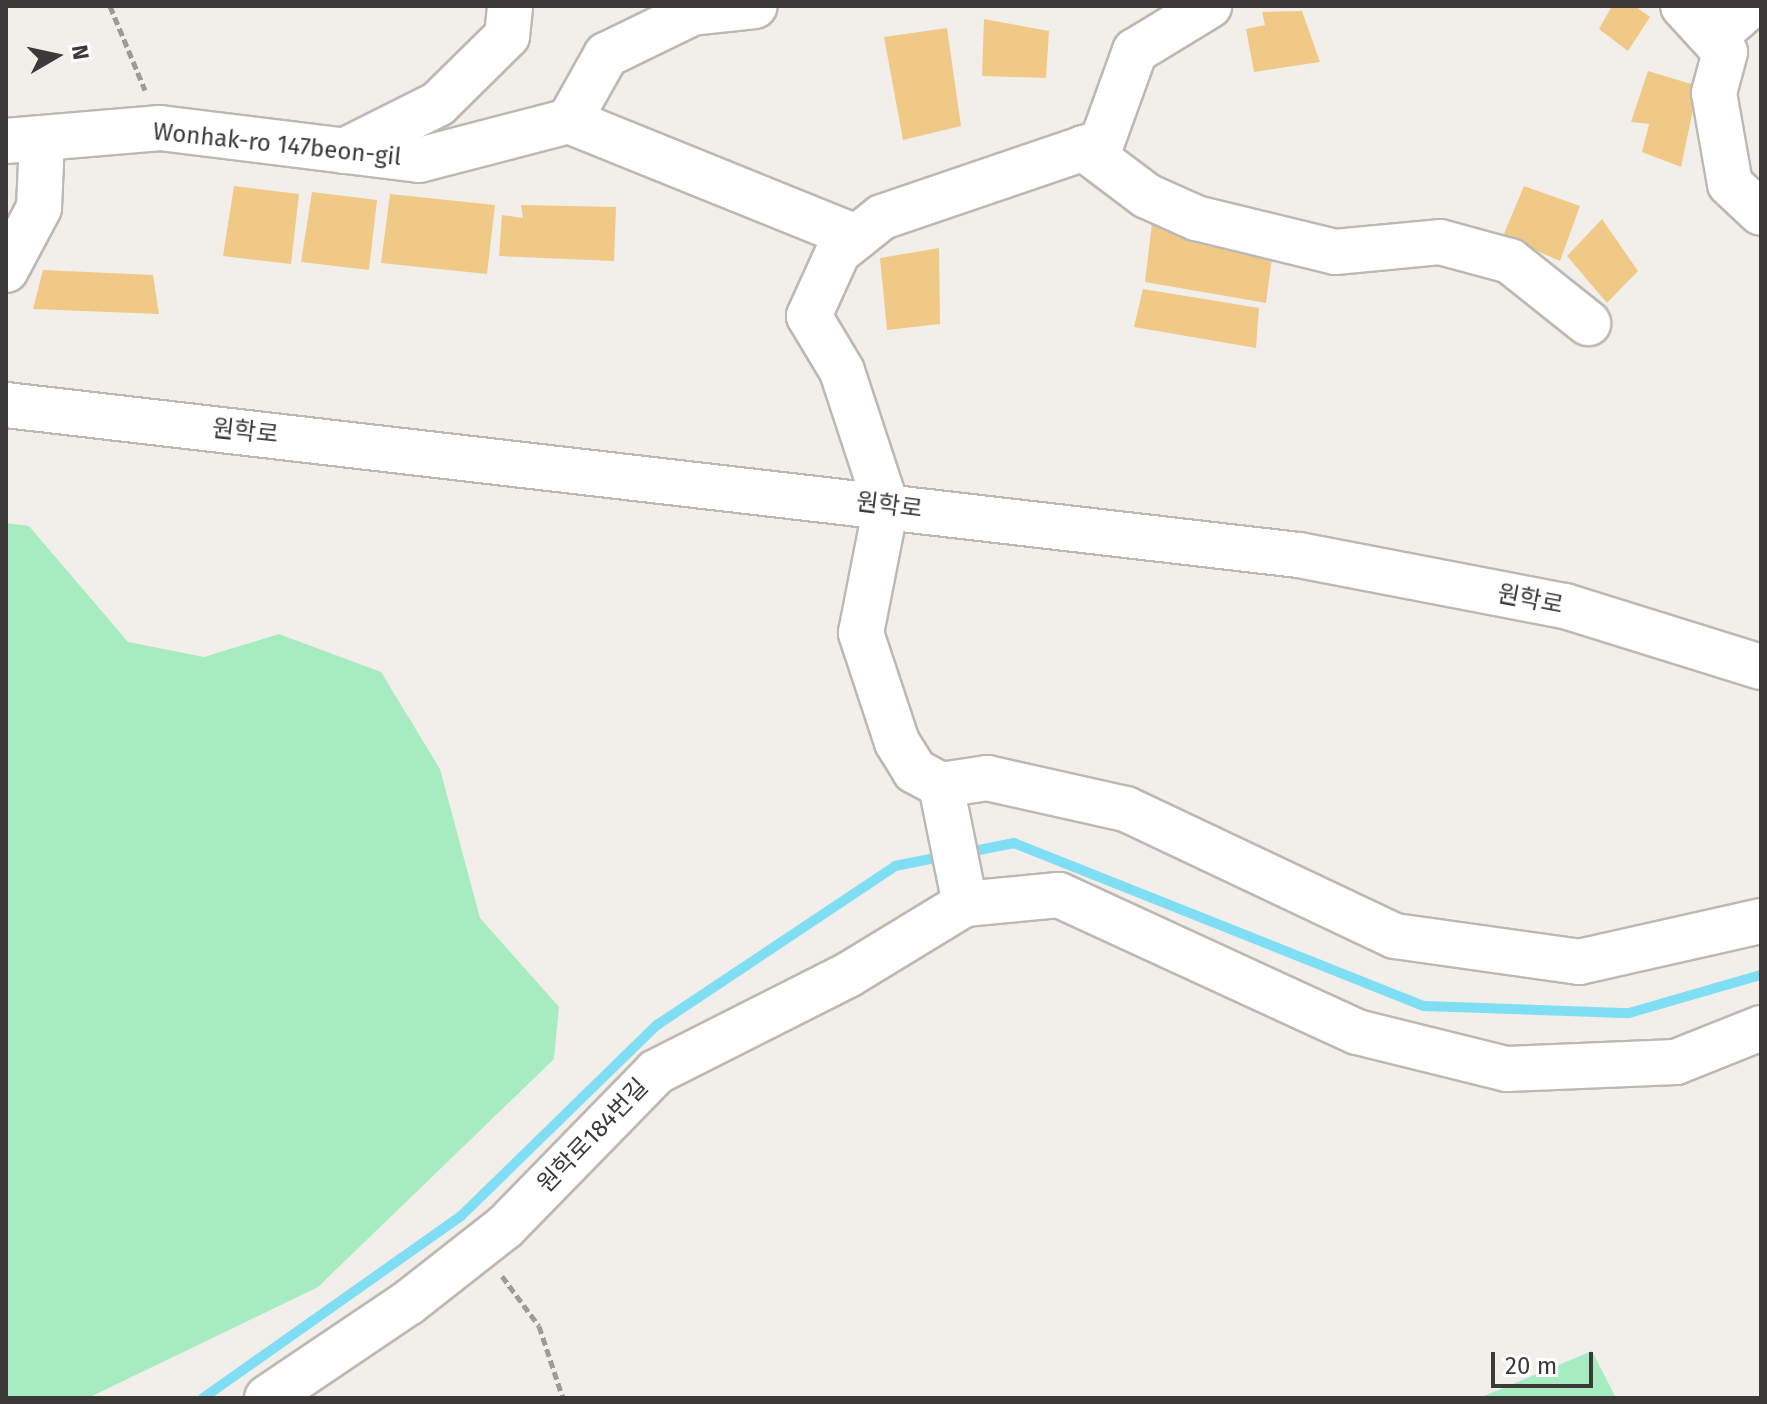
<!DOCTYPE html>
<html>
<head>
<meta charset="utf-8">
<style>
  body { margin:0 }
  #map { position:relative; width:1767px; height:1404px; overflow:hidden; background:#f2efeb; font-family:"Fira Sans","Noto Sans KR",sans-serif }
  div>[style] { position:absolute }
  .green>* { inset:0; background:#a7ecc1 }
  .stream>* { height:10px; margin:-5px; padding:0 5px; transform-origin:5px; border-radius:5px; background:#7fdef4 }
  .building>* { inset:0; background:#f1c987 }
  .path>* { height:5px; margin-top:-2.5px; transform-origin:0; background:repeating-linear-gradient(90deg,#9d9b98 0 8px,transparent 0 12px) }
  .roads { filter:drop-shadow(2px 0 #bcb9b5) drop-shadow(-2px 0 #bcb9b5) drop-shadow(0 2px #bcb9b5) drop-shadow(0 -2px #bcb9b5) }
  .minor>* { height:44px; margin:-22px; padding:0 22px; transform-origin:22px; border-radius:22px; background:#fff }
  span { translate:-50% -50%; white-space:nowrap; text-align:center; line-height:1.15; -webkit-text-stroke:6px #fff; paint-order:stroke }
  .street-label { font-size:24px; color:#3b3a38 }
  .frame { position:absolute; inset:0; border:8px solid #3b3a38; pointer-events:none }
  .north { position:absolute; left:16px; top:16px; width:80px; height:80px; -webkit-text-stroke:6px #fff; paint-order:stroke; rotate:81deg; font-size:22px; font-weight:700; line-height:32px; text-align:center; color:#3b3a38 }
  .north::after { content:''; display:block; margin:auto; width:28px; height:36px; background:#3b3a38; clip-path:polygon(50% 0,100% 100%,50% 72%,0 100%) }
  .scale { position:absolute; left:1491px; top:1352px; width:102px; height:36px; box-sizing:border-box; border:4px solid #3b3a38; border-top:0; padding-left:10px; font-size:24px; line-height:28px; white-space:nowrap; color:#3b3a38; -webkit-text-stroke:6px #fff; paint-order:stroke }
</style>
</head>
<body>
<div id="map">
  <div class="green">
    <div style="clip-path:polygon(6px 523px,29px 526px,128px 642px,204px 657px,279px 634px,381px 672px,440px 769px,480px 918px,559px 1007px,554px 1059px,318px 1287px,88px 1398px,6px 1398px)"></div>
    <div style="clip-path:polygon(1592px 1351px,1616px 1398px,1479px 1398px)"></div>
  </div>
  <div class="stream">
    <div style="left:964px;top:853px;width:51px;rotate:-11.3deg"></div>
    <div style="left:1014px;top:843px;width:441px;rotate:21.7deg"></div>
    <div style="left:1424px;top:1006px;width:205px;rotate:2deg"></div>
    <div style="left:1629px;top:1013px;width:137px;rotate:-16.1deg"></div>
    <div style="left:203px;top:1398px;width:316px;rotate:-35.2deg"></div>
    <div style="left:461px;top:1216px;width:274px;rotate:-44.3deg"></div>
    <div style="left:657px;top:1025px;width:286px;rotate:-33.7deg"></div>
    <div style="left:895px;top:866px;width:51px;rotate:-11.3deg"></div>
  </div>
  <div class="building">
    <div style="clip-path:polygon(1612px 6px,1635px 6px,1650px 17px,1628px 51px,1599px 29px)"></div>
    <div style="clip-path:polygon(1302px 11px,1320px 62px,1254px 72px,1246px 29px,1265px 25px,1262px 12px)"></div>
    <div style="clip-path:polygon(984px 19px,1049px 31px,1046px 78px,982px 76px)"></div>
    <div style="clip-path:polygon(947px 28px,961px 126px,903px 140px,884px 37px)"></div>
    <div style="clip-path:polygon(1648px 71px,1698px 86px,1681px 167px,1642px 152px,1649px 124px,1631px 122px)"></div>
    <div style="clip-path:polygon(234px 186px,299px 194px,291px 264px,223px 256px)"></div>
    <div style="clip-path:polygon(1524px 186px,1580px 206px,1560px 261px,1503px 236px)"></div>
    <div style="clip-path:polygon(312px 192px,377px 200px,369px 270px,301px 262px)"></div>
    <div style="clip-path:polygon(390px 194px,495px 205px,487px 274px,381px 263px)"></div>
    <div style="clip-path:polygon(521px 205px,616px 207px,614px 261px,499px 256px,502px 215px,523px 218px)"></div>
    <div style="clip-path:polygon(1602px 219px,1638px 271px,1607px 303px,1567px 256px)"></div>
    <div style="clip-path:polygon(1152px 223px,1273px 250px,1266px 303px,1145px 282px)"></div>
    <div style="clip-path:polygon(939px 248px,940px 324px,887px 330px,880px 258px)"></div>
    <div style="clip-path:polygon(43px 270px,153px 275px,159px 314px,33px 309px)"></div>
    <div style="clip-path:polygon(1143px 289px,1259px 308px,1256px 348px,1134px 327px)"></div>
  </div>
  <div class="path">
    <div style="left:110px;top:6px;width:91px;rotate:67.4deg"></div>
    <div style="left:502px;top:1276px;width:62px;rotate:53.5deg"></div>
    <div style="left:539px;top:1326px;width:76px;rotate:71.6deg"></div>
  </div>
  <div class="roads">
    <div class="minor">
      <div style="left:1683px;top:6px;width:62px;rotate:47.6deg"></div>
      <div style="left:1725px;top:52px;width:42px;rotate:105deg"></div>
      <div style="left:1714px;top:93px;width:92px;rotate:80deg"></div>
      <div style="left:1730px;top:184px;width:42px;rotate:43.1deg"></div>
      <div style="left:1713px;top:38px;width:49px;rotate:-40.9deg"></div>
      <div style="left:569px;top:121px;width:76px;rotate:-60.7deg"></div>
      <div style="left:606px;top:55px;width:96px;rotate:-26deg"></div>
      <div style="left:692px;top:13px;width:63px;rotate:-6.3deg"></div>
      <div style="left:6px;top:141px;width:155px;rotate:-4.8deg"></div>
      <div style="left:160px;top:128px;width:261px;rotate:7deg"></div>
      <div style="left:419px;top:160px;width:155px;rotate:-14.6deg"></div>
      <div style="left:569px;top:121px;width:310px;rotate:22deg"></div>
      <div style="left:1083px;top:148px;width:80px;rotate:36.9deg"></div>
      <div style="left:1147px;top:196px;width:54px;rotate:24.2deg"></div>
      <div style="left:1196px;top:218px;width:143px;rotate:13.7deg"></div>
      <div style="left:1335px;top:252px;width:105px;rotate:-5.4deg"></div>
      <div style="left:1440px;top:242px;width:73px;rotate:15.2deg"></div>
      <div style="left:1510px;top:261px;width:100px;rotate:38.5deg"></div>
      <div style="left:344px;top:151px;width:105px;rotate:-26.6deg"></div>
      <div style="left:438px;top:104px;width:97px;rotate:-44.6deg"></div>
      <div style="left:507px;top:36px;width:30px;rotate:-84deg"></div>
      <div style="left:6px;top:270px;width:70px;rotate:-62deg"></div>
      <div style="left:39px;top:208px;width:70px;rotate:-87.5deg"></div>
      <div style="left:6px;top:405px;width:1302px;rotate:6.62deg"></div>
      <div style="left:1299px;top:555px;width:271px;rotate:10.9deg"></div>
      <div style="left:1565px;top:606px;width:205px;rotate:17.3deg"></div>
      <div style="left:941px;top:785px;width:30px;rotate:-152deg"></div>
      <div style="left:915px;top:771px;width:34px;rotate:-122deg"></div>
      <div style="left:897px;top:742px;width:115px;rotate:-108.3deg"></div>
      <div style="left:861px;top:633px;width:130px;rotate:-78.9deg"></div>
      <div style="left:886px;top:505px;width:141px;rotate:-108.2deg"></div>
      <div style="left:842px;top:371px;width:64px;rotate:-121deg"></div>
      <div style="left:809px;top:316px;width:70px;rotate:-65.6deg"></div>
      <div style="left:838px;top:252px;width:56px;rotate:-38.5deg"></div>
      <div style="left:882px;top:217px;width:232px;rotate:-18.8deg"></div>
      <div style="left:1102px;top:142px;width:97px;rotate:-70.1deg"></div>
      <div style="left:1135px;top:51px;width:87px;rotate:-31.3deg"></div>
      <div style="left:941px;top:785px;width:47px;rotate:-8.7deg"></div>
      <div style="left:987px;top:778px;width:142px;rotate:12.6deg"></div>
      <div style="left:1126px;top:809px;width:297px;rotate:25.3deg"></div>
      <div style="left:1395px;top:936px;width:186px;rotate:8deg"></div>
      <div style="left:1579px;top:962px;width:187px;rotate:-12.7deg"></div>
      <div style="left:941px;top:785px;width:121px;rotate:78.6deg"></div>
      <div style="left:267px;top:1398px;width:170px;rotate:-34deg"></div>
      <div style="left:408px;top:1303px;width:123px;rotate:-38.1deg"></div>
      <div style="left:505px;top:1227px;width:216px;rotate:-45.7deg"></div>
      <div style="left:656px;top:1072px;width:215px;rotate:-26.8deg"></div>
      <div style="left:848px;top:975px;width:137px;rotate:-31.3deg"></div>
      <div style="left:965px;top:904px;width:94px;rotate:-5.5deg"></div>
      <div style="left:1059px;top:895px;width:328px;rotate:24.7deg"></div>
      <div style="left:1357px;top:1032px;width:154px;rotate:13.9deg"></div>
      <div style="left:1507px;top:1069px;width:169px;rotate:-2.4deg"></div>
      <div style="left:1676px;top:1062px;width:92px;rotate:-21.8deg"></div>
    </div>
  </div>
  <div class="street-label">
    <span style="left:277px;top:145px;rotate:6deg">Wonhak-ro 147beon-gil</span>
    <span style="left:245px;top:432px;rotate:6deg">원학로</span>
    <span style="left:889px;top:506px;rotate:7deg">원학로</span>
    <span style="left:1530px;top:600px;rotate:11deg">원학로</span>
    <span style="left:593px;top:1136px;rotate:-46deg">원학로184번길</span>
  </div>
  <div class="frame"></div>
  <div class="north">N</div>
  <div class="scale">20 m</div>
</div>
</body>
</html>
